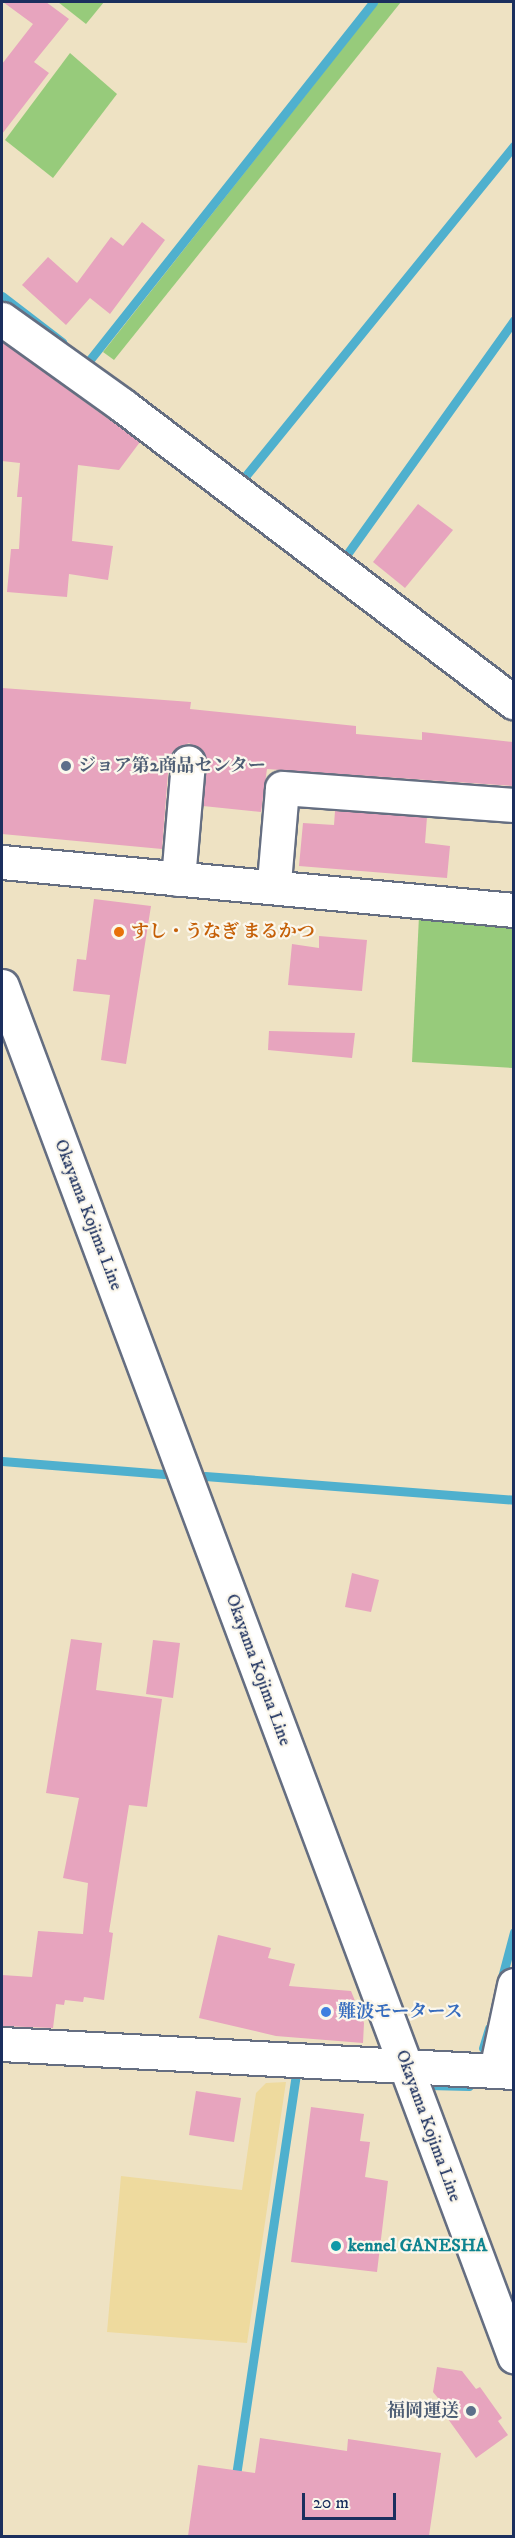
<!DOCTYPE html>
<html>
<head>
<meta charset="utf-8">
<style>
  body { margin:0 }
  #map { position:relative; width:515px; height:2538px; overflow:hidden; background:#eee2c3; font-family:"IM FELL DW Pica","Noto Serif JP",serif }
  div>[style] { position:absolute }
  .green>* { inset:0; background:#97cb7b }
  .sand>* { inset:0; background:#eeda9e }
  .stream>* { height:9px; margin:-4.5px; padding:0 4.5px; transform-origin:4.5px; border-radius:4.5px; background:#4fb0ce }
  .building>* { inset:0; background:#e7a4be }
  .roads { filter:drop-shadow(2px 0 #656e81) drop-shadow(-2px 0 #656e81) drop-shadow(0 2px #656e81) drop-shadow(0 -2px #656e81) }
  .street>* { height:33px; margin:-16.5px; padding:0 16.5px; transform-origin:16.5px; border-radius:16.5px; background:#fff }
  .primary>* { height:33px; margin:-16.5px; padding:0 16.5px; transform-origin:16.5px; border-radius:16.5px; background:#fff }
  .dots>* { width:16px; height:16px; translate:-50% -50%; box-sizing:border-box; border:3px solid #fbf7ec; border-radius:50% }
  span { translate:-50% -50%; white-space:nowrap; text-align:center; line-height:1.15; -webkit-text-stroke:4.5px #fbf7ec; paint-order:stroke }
  .service-label { font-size:18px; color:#4e5e75; font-weight:700 }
  .left { translate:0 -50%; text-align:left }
  .right { translate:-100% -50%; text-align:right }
  .food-label { font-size:18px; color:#c56008; font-weight:700 }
  .street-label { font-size:18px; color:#1b2f5e }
  .shop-label { font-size:18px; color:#366cbe; font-weight:700 }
  .culture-label { font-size:18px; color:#0d838f; font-weight:700 }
  .frame { position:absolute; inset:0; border:3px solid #1b2f5e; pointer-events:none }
  .scale { position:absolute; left:302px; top:2493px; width:94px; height:27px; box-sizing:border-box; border:3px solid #1b2f5e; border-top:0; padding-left:8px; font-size:18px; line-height:21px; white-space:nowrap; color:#1b2f5e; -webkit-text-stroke:4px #fbf7ec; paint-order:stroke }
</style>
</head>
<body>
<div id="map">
  <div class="green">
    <div style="clip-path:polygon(58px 2px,104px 2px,86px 24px)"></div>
    <div style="clip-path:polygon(379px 2px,401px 2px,114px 360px,103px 352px)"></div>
    <div style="clip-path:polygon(70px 53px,117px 94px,53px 178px,5px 140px)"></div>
    <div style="clip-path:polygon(419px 916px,513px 925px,513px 1068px,412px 1062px)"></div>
  </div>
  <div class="sand">
    <div style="clip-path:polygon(286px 2082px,247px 2343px,107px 2332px,121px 2176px,242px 2190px,256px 2093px,266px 2083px)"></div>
  </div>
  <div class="stream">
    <div style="left:2px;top:296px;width:76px;rotate:37.5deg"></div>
    <div style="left:88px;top:362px;width:459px;rotate:-51.6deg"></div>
    <div style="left:243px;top:479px;width:429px;rotate:-50.9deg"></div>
    <div style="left:345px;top:557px;width:291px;rotate:-54.5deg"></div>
    <div style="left:2px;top:1461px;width:163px;rotate:4.6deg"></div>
    <div style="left:205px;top:1476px;width:310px;rotate:4.4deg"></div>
    <div style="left:500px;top:1985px;width:55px;rotate:-75.2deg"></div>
    <div style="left:483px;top:2048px;width:21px;rotate:-73deg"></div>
    <div style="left:429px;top:2085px;width:40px;rotate:1.4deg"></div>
    <div style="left:235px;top:2482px;width:412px;rotate:-81.5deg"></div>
  </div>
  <div class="building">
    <div style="clip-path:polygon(3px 2px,46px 2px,69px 19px,34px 62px,49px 73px,2px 134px,2px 64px,33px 24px)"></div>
    <div style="clip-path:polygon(142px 222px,165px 240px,110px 314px,90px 298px,66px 325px,22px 285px,48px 257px,77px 283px,111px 237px,123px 246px)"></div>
    <div style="clip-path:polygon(2px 342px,140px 442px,119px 470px,78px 465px,72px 541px,113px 546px,108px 580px,69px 574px,67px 597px,7px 592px,11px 549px,19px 549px,22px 497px,17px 497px,20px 463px,2px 461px)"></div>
    <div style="clip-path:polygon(418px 504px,453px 530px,405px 588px,373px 562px)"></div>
    <div style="clip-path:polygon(2px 688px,191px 702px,190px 709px,356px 726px,356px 734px,422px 740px,422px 732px,513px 742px,513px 786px,267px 769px,261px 812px,203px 806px,205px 755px,189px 743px,173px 751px,169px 760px,162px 849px,2px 834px)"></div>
    <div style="clip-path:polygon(335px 811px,427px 817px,425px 843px,450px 846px,447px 878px,299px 866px,303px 823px,334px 825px)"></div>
    <div style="clip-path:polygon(94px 899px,151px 906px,126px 1064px,101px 1060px,110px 995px,73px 991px,77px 959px,86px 960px)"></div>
    <div style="clip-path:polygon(319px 936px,367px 940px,362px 991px,288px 985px,292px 944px,319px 948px)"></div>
    <div style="clip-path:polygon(269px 1031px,355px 1033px,352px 1058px,268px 1050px)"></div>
    <div style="clip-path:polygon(352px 1573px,379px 1580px,371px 1612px,345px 1607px)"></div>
    <div style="clip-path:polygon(71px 1639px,102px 1643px,96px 1690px,162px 1699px,147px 1807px,129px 1805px,109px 1932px,113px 1933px,104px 2000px,84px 1997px,83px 2002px,65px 2000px,64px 2005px,56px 2004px,53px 2028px,2px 2026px,2px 1975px,32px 1977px,38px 1931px,83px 1934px,88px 1883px,63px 1878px,79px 1798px,46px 1793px)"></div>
    <div style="clip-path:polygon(153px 1640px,180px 1643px,173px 1698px,146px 1694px)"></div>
    <div style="clip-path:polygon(218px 1935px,271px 1948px,268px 1958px,295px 1964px,289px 1986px,351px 1991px,364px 2023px,363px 2043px,276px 2036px,199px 2018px)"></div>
    <div style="clip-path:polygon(196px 2091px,241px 2098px,234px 2142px,189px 2135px)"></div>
    <div style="clip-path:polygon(311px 2107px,364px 2114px,360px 2141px,370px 2142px,365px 2177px,388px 2181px,377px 2272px,291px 2262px)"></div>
    <div style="clip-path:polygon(437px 2367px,462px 2371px,476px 2389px,480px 2387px,502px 2418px,498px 2421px,508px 2435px,476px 2458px,443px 2412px,447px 2409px,433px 2392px)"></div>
    <div style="clip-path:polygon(260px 2438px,347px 2451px,348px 2439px,441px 2453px,429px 2536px,188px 2536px,198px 2465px,255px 2473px)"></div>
  </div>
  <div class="roads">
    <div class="street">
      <div style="left:2px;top:319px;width:148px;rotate:35.6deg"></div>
      <div style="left:122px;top:405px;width:492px;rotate:37.2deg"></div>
      <div style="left:2px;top:862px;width:514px;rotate:5.36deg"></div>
      <div style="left:178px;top:879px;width:117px;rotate:-85.1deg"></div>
      <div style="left:274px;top:882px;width:94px;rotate:-85.1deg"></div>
      <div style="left:282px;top:788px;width:233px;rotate:4.2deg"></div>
      <div style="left:2px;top:2044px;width:513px;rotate:3.13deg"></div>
      <div style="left:496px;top:2070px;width:87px;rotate:-78deg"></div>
    </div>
    <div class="primary">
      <div style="left:2px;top:986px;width:1463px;rotate:69.51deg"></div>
    </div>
  </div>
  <div class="dots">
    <div style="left:66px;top:766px;background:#5c6f8a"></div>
    <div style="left:119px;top:932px;background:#e8710a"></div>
    <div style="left:326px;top:2012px;background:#3f7fe0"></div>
    <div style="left:336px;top:2246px;background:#0f9aa8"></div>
    <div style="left:471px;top:2411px;background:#5c6f8a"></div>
  </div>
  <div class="service-label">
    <span class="left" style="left:78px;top:766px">ジョア第2商品センター</span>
    <span class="right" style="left:459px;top:2411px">福岡運送</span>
  </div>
  <div class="food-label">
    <span class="left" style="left:131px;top:932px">すし・うなぎ まるかつ</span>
  </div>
  <div class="street-label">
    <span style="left:88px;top:1215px;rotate:69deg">Okayama Kojima Line</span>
    <span style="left:258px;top:1670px;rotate:70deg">Okayama Kojima Line</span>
    <span style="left:428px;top:2126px;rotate:70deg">Okayama Kojima Line</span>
  </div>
  <div class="shop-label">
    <span class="left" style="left:338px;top:2012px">難波モータース</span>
  </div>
  <div class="culture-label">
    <span class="left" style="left:348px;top:2246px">kennel GANESHA</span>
  </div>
  <div class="frame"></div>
  <div class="scale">20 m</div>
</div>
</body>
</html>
